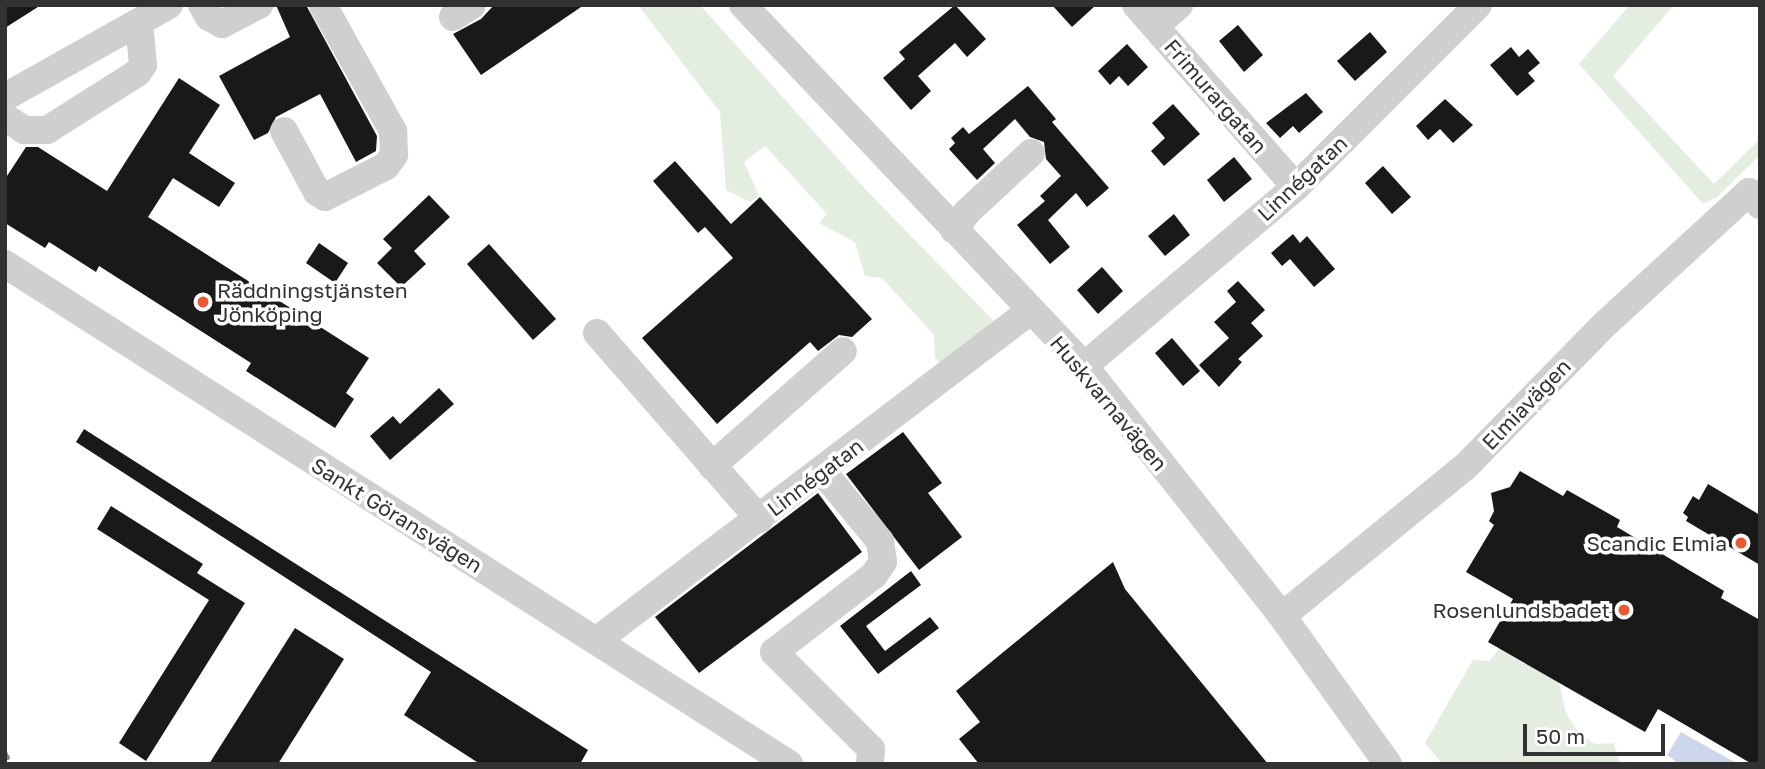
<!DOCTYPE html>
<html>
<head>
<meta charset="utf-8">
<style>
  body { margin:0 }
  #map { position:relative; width:1765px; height:769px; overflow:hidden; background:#fff; font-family:"Golos Text",sans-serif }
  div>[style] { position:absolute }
  .green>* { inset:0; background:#e4eee0 }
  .water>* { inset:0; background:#ccd7ee }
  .building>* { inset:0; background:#191919 }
  .minor>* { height:28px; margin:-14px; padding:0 14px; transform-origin:14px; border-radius:14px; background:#cfcfcf }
  .rail>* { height:5px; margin-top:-2.5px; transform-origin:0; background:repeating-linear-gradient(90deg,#878787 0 7px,transparent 0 12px) }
  .dots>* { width:19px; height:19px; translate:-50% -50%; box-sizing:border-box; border:4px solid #fff; border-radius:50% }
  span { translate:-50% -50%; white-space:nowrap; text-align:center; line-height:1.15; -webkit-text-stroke:7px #fff; paint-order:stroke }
  .street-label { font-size:21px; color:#323232 }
  .poi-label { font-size:21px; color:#323232 }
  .left { translate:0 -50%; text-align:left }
  .right { translate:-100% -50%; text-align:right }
  .frame { position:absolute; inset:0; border:7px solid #323232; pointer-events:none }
  .scale { position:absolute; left:1523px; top:724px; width:142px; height:32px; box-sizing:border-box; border:4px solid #323232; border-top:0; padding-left:9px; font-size:21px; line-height:24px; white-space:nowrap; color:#323232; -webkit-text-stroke:5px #fff; paint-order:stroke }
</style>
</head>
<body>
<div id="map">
  <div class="green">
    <div style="clip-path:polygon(638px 5px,700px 5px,866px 190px,994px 321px,941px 364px,935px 358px,934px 335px,882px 278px,865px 276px,855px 242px,819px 223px,827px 214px,765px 146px,744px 162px,759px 196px,750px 202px,726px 190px,720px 112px)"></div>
    <div style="clip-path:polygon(1630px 5px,1674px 5px,1613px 76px,1714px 184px,1760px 139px,1760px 155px,1717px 197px,1703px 204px,1579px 64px)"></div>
    <div style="clip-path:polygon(1500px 648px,1559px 682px,1566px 713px,1580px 735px,1595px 744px,1614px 743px,1620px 764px,1442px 764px,1425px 743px,1473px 660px,1489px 661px)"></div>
  </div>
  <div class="water">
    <div style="clip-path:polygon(1681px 732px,1738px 764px,1679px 764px,1667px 755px)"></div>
  </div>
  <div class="building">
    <div style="clip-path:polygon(5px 5px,41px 5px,5px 28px)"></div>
    <div style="clip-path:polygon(276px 5px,306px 5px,377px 136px,376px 151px,356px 162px,320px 94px,276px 117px,268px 133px,254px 140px,219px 76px,290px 37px)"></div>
    <div style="clip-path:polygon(494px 5px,584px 5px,481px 75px,453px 34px,481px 19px)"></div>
    <div style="clip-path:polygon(955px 5px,986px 39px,967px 57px,955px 43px,918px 76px,931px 91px,911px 110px,883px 78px,905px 59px,899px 52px)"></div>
    <div style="clip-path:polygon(1052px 5px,1096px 5px,1072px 27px)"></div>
    <div style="clip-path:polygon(1238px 25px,1263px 55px,1244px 72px,1219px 41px)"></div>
    <div style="clip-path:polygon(1370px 32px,1387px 52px,1355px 81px,1337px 61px)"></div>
    <div style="clip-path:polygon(1127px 44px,1148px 67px,1128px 86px,1119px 76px,1110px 85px,1098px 71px)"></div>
    <div style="clip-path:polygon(1511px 47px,1519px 57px,1528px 49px,1540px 63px,1528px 73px,1535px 81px,1517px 96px,1490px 65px)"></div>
    <div style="clip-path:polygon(179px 78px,220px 105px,189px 153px,235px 183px,219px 207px,173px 178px,148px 217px,369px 358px,346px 393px,354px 399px,335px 428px,246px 371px,251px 363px,99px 266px,96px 272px,49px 242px,45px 248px,5px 223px,5px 179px,26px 147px,38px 147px,107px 191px)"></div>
    <div style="clip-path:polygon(1028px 86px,1056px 119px,1052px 122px,1109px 188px,1087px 207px,1076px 193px,1048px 220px,1070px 247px,1050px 264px,1017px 225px,1045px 201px,1040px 196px,1061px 176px,1046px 159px,1044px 142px,1030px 137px,1015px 119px,983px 149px,995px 163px,977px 180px,949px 149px,955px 143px,951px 138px,963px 127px,969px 134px)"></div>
    <div style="clip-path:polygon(1306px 93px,1323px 112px,1299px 133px,1293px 126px,1280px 138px,1266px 123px)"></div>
    <div style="clip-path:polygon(1445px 99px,1473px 125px,1453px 143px,1440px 129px,1428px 140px,1416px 126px)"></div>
    <div style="clip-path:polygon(1173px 104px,1200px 134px,1164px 166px,1151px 151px,1165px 138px,1152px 123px)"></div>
    <div style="clip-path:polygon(1234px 157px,1252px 179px,1224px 202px,1207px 180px)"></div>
    <div style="clip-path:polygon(675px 161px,731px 224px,760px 197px,872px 319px,852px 337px,839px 335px,818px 351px,810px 342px,717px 424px,642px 338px,733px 258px,705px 227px,698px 233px,653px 181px)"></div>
    <div style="clip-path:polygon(1383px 166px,1411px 197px,1392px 214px,1365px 183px)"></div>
    <div style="clip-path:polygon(429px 195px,450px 217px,414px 251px,426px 264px,401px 287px,377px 263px,392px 248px,383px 239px)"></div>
    <div style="clip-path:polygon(1174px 214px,1190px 235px,1165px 256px,1148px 236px)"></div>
    <div style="clip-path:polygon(1293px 234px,1300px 243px,1307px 236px,1335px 269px,1314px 287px,1290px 259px,1282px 266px,1271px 253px)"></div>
    <div style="clip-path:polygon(319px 243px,348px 263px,335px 283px,306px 263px)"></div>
    <div style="clip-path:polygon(489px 244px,556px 319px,533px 340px,467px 264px)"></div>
    <div style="clip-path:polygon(1102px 267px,1123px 291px,1098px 314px,1077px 290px)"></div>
    <div style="clip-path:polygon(1238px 281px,1265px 310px,1251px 323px,1263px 336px,1238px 359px,1242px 362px,1219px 387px,1199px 365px,1229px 338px,1214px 322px,1236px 302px,1227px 291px)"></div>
    <div style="clip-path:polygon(1172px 338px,1200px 371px,1183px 386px,1155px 353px)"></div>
    <div style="clip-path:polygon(439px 388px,454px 404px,390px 460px,370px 436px,393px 416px,400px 424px)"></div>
    <div style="clip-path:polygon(84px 429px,588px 750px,580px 764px,480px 764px,404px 715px,431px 672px,76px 442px)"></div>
    <div style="clip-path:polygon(903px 432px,942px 483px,928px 493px,962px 537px,919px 570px,846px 474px)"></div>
    <div style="clip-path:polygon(1520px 471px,1563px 496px,1567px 490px,1620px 520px,1617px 527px,1724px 591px,1721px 598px,1760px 620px,1760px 764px,1752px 764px,1658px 709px,1645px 732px,1488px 642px,1513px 599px,1466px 572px,1494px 525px,1489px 521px,1494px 511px,1491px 493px,1510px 487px)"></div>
    <div style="clip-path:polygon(1708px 484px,1760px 515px,1760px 565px,1686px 521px,1688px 517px,1683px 513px,1693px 496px,1699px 500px)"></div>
    <div style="clip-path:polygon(818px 493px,862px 552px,699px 673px,655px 617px)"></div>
    <div style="clip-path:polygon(111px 506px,203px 564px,197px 573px,245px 603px,146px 761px,119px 743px,209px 600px,97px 529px)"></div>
    <div style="clip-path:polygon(1113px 562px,1125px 589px,1268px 764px,979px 764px,959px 739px,980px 722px,956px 691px)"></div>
    <div style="clip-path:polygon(911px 571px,921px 585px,866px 626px,885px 651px,930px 617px,939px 628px,878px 674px,840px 626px)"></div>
    <div style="clip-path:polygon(295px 628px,344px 659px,278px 764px,209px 764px)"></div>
  </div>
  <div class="minor">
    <div style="left:202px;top:5px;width:14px;rotate:60deg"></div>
    <div style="left:209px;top:17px;width:15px;rotate:28deg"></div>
    <div style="left:222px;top:24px;width:42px;rotate:-27.2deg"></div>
    <div style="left:743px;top:5px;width:497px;rotate:46.6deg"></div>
    <div style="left:1084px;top:366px;width:319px;rotate:51.6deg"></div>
    <div style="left:1282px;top:616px;width:182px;rotate:54.4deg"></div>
    <div style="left:1136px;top:5px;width:242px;rotate:48.7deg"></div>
    <div style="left:453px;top:17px;width:22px;rotate:-32deg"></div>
    <div style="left:1155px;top:26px;width:32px;rotate:-41deg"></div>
    <div style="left:5px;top:97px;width:188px;rotate:-29.3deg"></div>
    <div style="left:5px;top:117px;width:23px;rotate:34deg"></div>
    <div style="left:24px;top:130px;width:23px"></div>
    <div style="left:47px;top:130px;width:107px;rotate:-32.3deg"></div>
    <div style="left:137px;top:73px;width:10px;rotate:-53deg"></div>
    <div style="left:143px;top:65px;width:43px;rotate:-95.3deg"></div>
    <div style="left:284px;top:131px;width:69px;rotate:61.6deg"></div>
    <div style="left:317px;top:192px;width:9px;rotate:32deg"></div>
    <div style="left:325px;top:197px;width:68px;rotate:-26.9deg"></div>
    <div style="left:386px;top:166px;width:14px;rotate:-54deg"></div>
    <div style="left:394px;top:155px;width:24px;rotate:-92deg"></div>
    <div style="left:393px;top:131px;width:144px;rotate:-119.1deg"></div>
    <div style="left:954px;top:230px;width:22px;rotate:-54deg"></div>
    <div style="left:967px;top:212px;width:87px;rotate:-42.7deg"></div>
    <div style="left:5px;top:264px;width:930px;rotate:32.53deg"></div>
    <div style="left:597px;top:333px;width:247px;rotate:48.9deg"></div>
    <div style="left:1084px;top:366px;width:277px;rotate:-40.2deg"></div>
    <div style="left:1296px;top:187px;width:257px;rotate:-45deg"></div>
    <div style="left:712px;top:466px;width:174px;rotate:-41.3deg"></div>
    <div style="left:822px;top:471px;width:91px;rotate:50.4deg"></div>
    <div style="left:880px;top:541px;width:21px;rotate:82deg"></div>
    <div style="left:883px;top:562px;width:16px;rotate:125deg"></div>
    <div style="left:874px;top:575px;width:126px;rotate:142.4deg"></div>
    <div style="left:774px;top:652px;width:137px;rotate:45deg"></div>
    <div style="left:871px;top:749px;width:15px;rotate:94deg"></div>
    <div style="left:1282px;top:616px;width:236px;rotate:-39.2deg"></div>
    <div style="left:1465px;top:467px;width:199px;rotate:-45.6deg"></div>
    <div style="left:1604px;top:325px;width:197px;rotate:-42.5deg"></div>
    <div style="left:1749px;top:192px;width:17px;rotate:50deg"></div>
    <div style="left:596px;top:641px;width:545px;rotate:-37.25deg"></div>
  </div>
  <div class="rail">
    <div style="left:5px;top:753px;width:13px;rotate:61deg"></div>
  </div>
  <div class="dots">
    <div style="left:203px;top:302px;background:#e85934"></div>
    <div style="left:1741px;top:543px;background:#e85934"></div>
    <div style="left:1624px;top:610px;background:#e85934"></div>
  </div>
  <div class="street-label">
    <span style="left:1216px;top:96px;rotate:49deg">Frimurargatan</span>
    <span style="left:1302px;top:178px;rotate:-43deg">Linnégatan</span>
    <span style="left:1109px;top:403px;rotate:50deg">Huskvarnavägen</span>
    <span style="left:1526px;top:404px;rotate:-46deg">Elmiavägen</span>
    <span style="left:815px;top:477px;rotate:-37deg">Linnégatan</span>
    <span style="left:397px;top:515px;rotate:32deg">Sankt Göransvägen</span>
  </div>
  <div class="poi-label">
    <span class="left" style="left:217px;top:302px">Räddningstjänsten<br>Jönköping</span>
    <span class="right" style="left:1727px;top:543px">Scandic Elmia</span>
    <span class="right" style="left:1610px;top:610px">Rosenlundsbadet</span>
  </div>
  <div class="frame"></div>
  <div class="scale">50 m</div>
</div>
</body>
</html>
